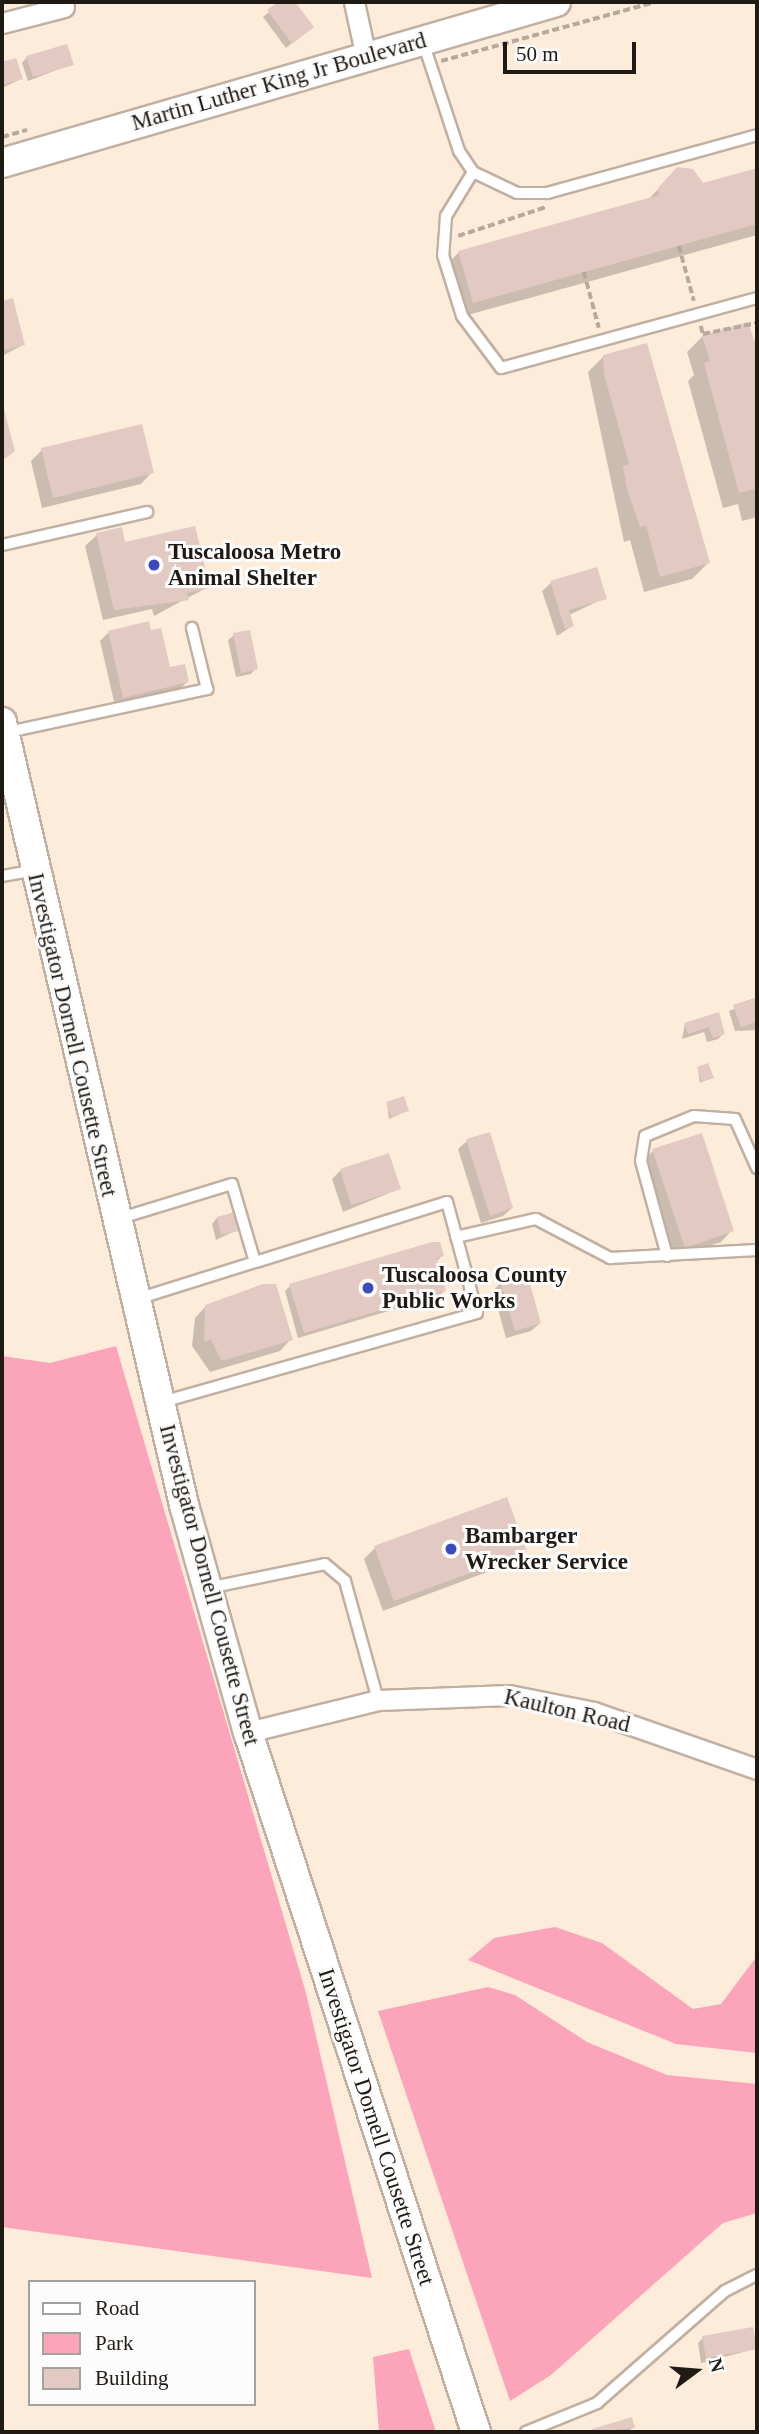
<!DOCTYPE html>
<html>
<head>
<meta charset="utf-8">
<style>
  body { margin:0 }
  #map { position:relative; width:759px; height:2434px; overflow:hidden; background:#feecdb; font-family:"Times New Roman",serif }
  div>[style] { position:absolute }
  .green>* { inset:0; background:#fca4ba }
  .shadow>* { inset:0; background:#0003 }
  .building>* { inset:0; background:#e2cac3 }
  .path>* { height:3.5px; margin-top:-1.75px; transform-origin:0; background:repeating-linear-gradient(90deg,#b8a99c 0 7px,transparent 0 10.5px) }
  .roads { filter:drop-shadow(2px 0 #c1b0a1) drop-shadow(-2px 0 #c1b0a1) drop-shadow(0 2px #c1b0a1) drop-shadow(0 -2px #c1b0a1) }
  .lane>* { height:10px; margin:-5px; padding:0 5px; transform-origin:5px; border-radius:5px; background:#fff }
  .street>* { height:19px; margin:-9.5px; padding:0 9.5px; transform-origin:9.5px; border-radius:9.5px; background:#fff }
  .secondary>* { height:28px; margin:-14px; padding:0 14px; transform-origin:14px; border-radius:14px; background:#fff }
  .dots>* { width:19px; height:19px; translate:-50% -50%; box-sizing:border-box; border:4px solid #fcfcfc; border-radius:50% }
  span { translate:-50% -50%; white-space:nowrap; text-align:center; line-height:1.15; -webkit-text-stroke:6px #fcfcfc; paint-order:stroke }
  .street-label { font-size:23px; color:#201a14 }
  .poi-label { font-size:23px; color:#201a14; font-weight:700 }
  .left { translate:0 -50%; text-align:left }
  .frame { position:absolute; inset:0; border:4px solid #201a14; pointer-events:none }
  .legend { position:absolute; left:28px; top:2280px; width:228px; height:126px; box-sizing:border-box; background:#fcfcfc; border:2px solid #a4a29f; margin:0; padding:9px 12px; list-style:none; font-size:21px; color:#201a14 }
  .legend li { display:flex; align-items:center; gap:14px; height:35px }
  .legend b { width:35px; border:2px solid #a4a29f }
  .north { position:absolute; left:661px; top:2336px; width:70px; height:70px; -webkit-text-stroke:5px #fcfcfc; paint-order:stroke; rotate:74deg; font-size:19px; font-weight:700; line-height:28px; text-align:center; color:#201a14 }
  .north::after { content:''; display:block; margin:auto; width:24px; height:32px; background:#201a14; clip-path:polygon(50% 0,100% 100%,50% 72%,0 100%) }
  .scale { position:absolute; left:503px; top:42px; width:133px; height:32px; box-sizing:border-box; border:4px solid #201a14; border-top:0; padding-left:9px; font-size:21px; line-height:24px; white-space:nowrap; color:#201a14; -webkit-text-stroke:5px #fcfcfc; paint-order:stroke }
</style>
</head>
<body>
<div id="map">
  <div class="green">
    <div style="clip-path:polygon(116px 1346px,306px 1993px,372px 2278px,2px 2227px,2px 1356px,50px 1363px)"></div>
    <div style="clip-path:polygon(555px 1927px,602px 1943px,693px 2009px,721px 2004px,757px 1956px,757px 2053px,676px 2044px,468px 1960px,494px 1938px)"></div>
    <div style="clip-path:polygon(488px 1987px,515px 1995px,587px 2042px,667px 2075px,757px 2084px,757px 2213px,723px 2223px,551px 2375px,510px 2401px,378px 2011px)"></div>
    <div style="clip-path:polygon(409px 2349px,436px 2432px,379px 2432px,373px 2357px)"></div>
  </div>
  <div class="shadow">
    <div style="clip-path:polygon(281px 2px,293px 2px,312px 27px,286px 48px,263px 17px)"></div>
    <div style="clip-path:polygon(27px 57px,72px 64px,28px 81px,22px 63px)"></div>
    <div style="clip-path:polygon(15px 60px,21px 79px,2px 88px,2px 64px)"></div>
    <div style="clip-path:polygon(757px 170px,757px 235px,457px 318px,443px 269px,459px 252px,648px 200px,661px 186px,702px 185px)"></div>
    <div style="clip-path:polygon(12px 301px,23px 345px,2px 356px,2px 303px)"></div>
    <div style="clip-path:polygon(747px 324px,757px 359px,757px 517px,742px 521px,738px 504px,723px 508px,688px 381px,694px 375px,687px 352px,703px 336px)"></div>
    <div style="clip-path:polygon(604px 356px,708px 563px,692px 579px,644px 592px,630px 540px,624px 542px,588px 372px)"></div>
    <div style="clip-path:polygon(42px 450px,152px 472px,141px 484px,42px 508px,31px 461px)"></div>
    <div style="clip-path:polygon(97px 535px,208px 587px,154px 616px,152px 609px,103px 620px,85px 546px)"></div>
    <div style="clip-path:polygon(551px 583px,605px 598px,569px 615px,572px 626px,557px 636px,542px 591px)"></div>
    <div style="clip-path:polygon(109px 632px,169px 669px,187px 682px,179px 690px,115px 706px,100px 641px)"></div>
    <div style="clip-path:polygon(234px 635px,256px 668px,251px 674px,236px 677px,228px 640px)"></div>
    <div style="clip-path:polygon(757px 999px,757px 1030px,735px 1031px,729px 1011px)"></div>
    <div style="clip-path:polygon(718px 1014px,723px 1034px,718px 1039px,707px 1042px,704px 1032px,682px 1039px,685px 1024px)"></div>
    <div style="clip-path:polygon(698px 1069px,712px 1077px,700px 1083px)"></div>
    <div style="clip-path:polygon(387px 1103px,407px 1111px,389px 1119px)"></div>
    <div style="clip-path:polygon(467px 1141px,512px 1208px,503px 1216px,481px 1223px,458px 1149px)"></div>
    <div style="clip-path:polygon(653px 1151px,732px 1230px,721px 1242px,673px 1258px,642px 1162px)"></div>
    <div style="clip-path:polygon(341px 1170px,399px 1189px,343px 1212px,332px 1179px)"></div>
    <div style="clip-path:polygon(217px 1218px,237px 1230px,216px 1240px,212px 1224px)"></div>
    <div style="clip-path:polygon(442px 1256px,436px 1262px,444px 1291px,439px 1296px,298px 1338px,285px 1291px,290px 1286px)"></div>
    <div style="clip-path:polygon(501px 1282px,540px 1323px,531px 1331px,506px 1338px,493px 1291px)"></div>
    <div style="clip-path:polygon(206px 1306px,291px 1339px,280px 1351px,210px 1372px,192px 1346px,195px 1318px)"></div>
    <div style="clip-path:polygon(375px 1548px,525px 1551px,514px 1562px,383px 1611px,364px 1559px)"></div>
    <div style="clip-path:polygon(703px 2338px,755px 2349px,701px 2363px,698px 2343px)"></div>
    <div style="clip-path:polygon(633px 2427px,628px 2432px,592px 2432px,593px 2431px)"></div>
  </div>
  <div class="building">
    <div style="clip-path:polygon(278px 2px,295px 2px,314px 27px,292px 44px,267px 10px)"></div>
    <div style="clip-path:polygon(67px 44px,74px 65px,33px 77px,26px 56px)"></div>
    <div style="clip-path:polygon(16px 58px,23px 79px,2px 85px,2px 62px)"></div>
    <div style="clip-path:polygon(677px 167px,693px 169px,703px 183px,757px 168px,757px 224px,473px 303px,458px 251px,659px 195px,658px 188px)"></div>
    <div style="clip-path:polygon(13px 298px,25px 345px,2px 351px,2px 301px)"></div>
    <div style="clip-path:polygon(748px 322px,757px 348px,756px 499px,754px 489px,739px 493px,704px 363px,710px 361px,702px 335px)"></div>
    <div style="clip-path:polygon(647px 343px,710px 563px,660px 577px,646px 525px,640px 527px,627px 489px,623px 466px,629px 464px,604px 374px,603px 355px)"></div>
    <div style="clip-path:polygon(2px 402px,15px 451px,2px 461px)"></div>
    <div style="clip-path:polygon(142px 424px,154px 473px,53px 498px,41px 448px)"></div>
    <div style="clip-path:polygon(195px 526px,210px 588px,187px 593px,189px 600px,114px 610px,96px 533px,122px 527px,125px 542px)"></div>
    <div style="clip-path:polygon(597px 567px,607px 599px,569px 610px,574px 626px,565px 629px,550px 581px)"></div>
    <div style="clip-path:polygon(149px 621px,151px 630px,161px 628px,170px 667px,185px 664px,189px 682px,123px 698px,108px 631px)"></div>
    <div style="clip-path:polygon(250px 630px,258px 669px,241px 673px,233px 633px)"></div>
    <div style="clip-path:polygon(757px 997px,757px 1022px,741px 1027px,733px 1005px)"></div>
    <div style="clip-path:polygon(719px 1012px,725px 1034px,713px 1038px,709px 1027px,688px 1034px,684px 1023px)"></div>
    <div style="clip-path:polygon(708px 1063px,714px 1078px,702px 1082px,697px 1067px)"></div>
    <div style="clip-path:polygon(404px 1096px,409px 1111px,391px 1117px,386px 1102px)"></div>
    <div style="clip-path:polygon(490px 1132px,513px 1208px,490px 1216px,466px 1139px)"></div>
    <div style="clip-path:polygon(702px 1133px,734px 1231px,685px 1248px,652px 1149px)"></div>
    <div style="clip-path:polygon(389px 1153px,401px 1189px,351px 1205px,340px 1169px)"></div>
    <div style="clip-path:polygon(235px 1212px,239px 1231px,221px 1235px,217px 1217px)"></div>
    <div style="clip-path:polygon(432px 1242px,440px 1242px,444px 1256px,437px 1258px,446px 1291px,304px 1333px,289px 1284px)"></div>
    <div style="clip-path:polygon(527px 1273px,541px 1323px,515px 1331px,500px 1281px)"></div>
    <div style="clip-path:polygon(263px 1284px,276px 1284px,293px 1340px,222px 1361px,211px 1340px,204px 1341px,205px 1305px)"></div>
    <div style="clip-path:polygon(507px 1497px,527px 1552px,394px 1601px,374px 1546px)"></div>
    <div style="clip-path:polygon(753px 2327px,757px 2349px,706px 2358px,702px 2336px)"></div>
    <div style="clip-path:polygon(632px 2417px,635px 2428px,593px 2432px,592px 2429px)"></div>
  </div>
  <div class="path">
    <div style="left:441px;top:61px;width:222px;rotate:-15.4deg"></div>
    <div style="left:2px;top:137px;width:26px;rotate:-16deg"></div>
    <div style="left:458px;top:236px;width:93px;rotate:-18.2deg"></div>
    <div style="left:679px;top:246px;width:57px;rotate:74.7deg"></div>
    <div style="left:584px;top:272px;width:58px;rotate:75deg"></div>
    <div style="left:701px;top:326px;width:8px;rotate:76deg"></div>
    <div style="left:703px;top:334px;width:55px;rotate:-11.5deg"></div>
  </div>
  <div class="roads">
    <div class="lane">
      <div style="left:423px;top:42px;width:115px;rotate:71.7deg"></div>
      <div style="left:459px;top:151px;width:25px;rotate:56deg"></div>
      <div style="left:473px;top:172px;width:49px;rotate:25.5deg"></div>
      <div style="left:517px;top:193px;width:30px"></div>
      <div style="left:547px;top:193px;width:218px;rotate:-15.4deg"></div>
      <div style="left:473px;top:172px;width:52px;rotate:121.5deg"></div>
      <div style="left:446px;top:216px;width:39px;rotate:94deg"></div>
      <div style="left:443px;top:255px;width:64px;rotate:72.7deg"></div>
      <div style="left:462px;top:316px;width:65px;rotate:53.1deg"></div>
      <div style="left:501px;top:368px;width:265px;rotate:-15.3deg"></div>
      <div style="left:2px;top:545px;width:149px;rotate:-12.8deg"></div>
      <div style="left:8px;top:732px;width:204px;rotate:-12.2deg"></div>
      <div style="left:207px;top:689px;width:63px;rotate:-103.8deg"></div>
      <div style="left:2px;top:876px;width:34px;rotate:-10deg"></div>
      <div style="left:121px;top:1218px;width:116px;rotate:-17deg"></div>
      <div style="left:232px;top:1184px;width:81px;rotate:73.6deg"></div>
      <div style="left:255px;top:1262px;width:121px;rotate:162.6deg"></div>
      <div style="left:456px;top:1237px;width:82px;rotate:-12.7deg"></div>
      <div style="left:536px;top:1219px;width:84px;rotate:27.8deg"></div>
      <div style="left:610px;top:1258px;width:147px;rotate:-3.1deg"></div>
      <div style="left:667px;top:1256px;width:98px;rotate:-105.3deg"></div>
      <div style="left:641px;top:1161px;width:25px;rotate:-81deg"></div>
      <div style="left:645px;top:1136px;width:53px;rotate:-22.2deg"></div>
      <div style="left:694px;top:1116px;width:41px;rotate:4.2deg"></div>
      <div style="left:735px;top:1119px;width:54px;rotate:65.8deg"></div>
      <div style="left:162px;top:1402px;width:327px;rotate:-15.8deg"></div>
      <div style="left:477px;top:1313px;width:115px;rotate:-105.1deg"></div>
      <div style="left:447px;top:1202px;width:201px;rotate:162.6deg"></div>
      <div style="left:208px;top:1588px;width:119px;rotate:-11.6deg"></div>
      <div style="left:325px;top:1564px;width:26px;rotate:40deg"></div>
      <div style="left:345px;top:1581px;width:123px;rotate:74.5deg"></div>
      <div style="left:526px;top:2432px;width:77px;rotate:-22.2deg"></div>
      <div style="left:597px;top:2403px;width:170px;rotate:-41.2deg"></div>
      <div style="left:725px;top:2291px;width:36px;rotate:-27deg"></div>
    </div>
    <div class="street">
      <div style="left:354px;top:2px;width:56px;rotate:77.7deg"></div>
      <div style="left:2px;top:23px;width:64px;rotate:-14.5deg"></div>
      <div style="left:248px;top:1732px;width:134px;rotate:-13.8deg"></div>
      <div style="left:378px;top:1700px;width:131px;rotate:-2.2deg"></div>
      <div style="left:509px;top:1695px;width:87px;rotate:11.3deg"></div>
      <div style="left:594px;top:1712px;width:173px;rotate:19.3deg"></div>
    </div>
    <div class="secondary">
      <div style="left:2px;top:163px;width:577px;rotate:-16.2deg"></div>
      <div style="left:2px;top:722px;width:804px;rotate:76.91deg"></div>
      <div style="left:184px;top:1505px;width:236px;rotate:74.3deg"></div>
      <div style="left:248px;top:1732px;width:736px;rotate:71.96deg"></div>
    </div>
  </div>
  <div class="dots">
    <div style="left:154px;top:565px;background:#3a4bbd"></div>
    <div style="left:368px;top:1288px;background:#3a4bbd"></div>
    <div style="left:451px;top:1549px;background:#3a4bbd"></div>
  </div>
  <div class="street-label">
    <span style="left:279px;top:82px;rotate:-16deg">Martin Luther King Jr Boulevard</span>
    <span style="left:72px;top:1035px;rotate:77deg">Investigator Dornell Cousette Street</span>
    <span style="left:209px;top:1585px;rotate:75deg">Investigator Dornell Cousette Street</span>
    <span style="left:567px;top:1711px;rotate:13deg">Kaulton Road</span>
    <span style="left:376px;top:2127px;rotate:72deg">Investigator Dornell Cousette Street</span>
  </div>
  <div class="poi-label">
    <span class="left" style="left:168px;top:565px">Tuscaloosa Metro<br>Animal Shelter</span>
    <span class="left" style="left:382px;top:1288px">Tuscaloosa County<br>Public Works</span>
    <span class="left" style="left:465px;top:1549px">Bambarger<br>Wrecker Service</span>
  </div>
  <div class="frame"></div>
  <ul class="legend">
  <li><b style="height:9px;background:#fff"></b>Road</li>
  <li><b style="height:19px;background:#fca4ba"></b>Park</li>
  <li><b style="height:19px;background:#e2cac3"></b>Building</li>
  </ul>
  <div class="north">N</div>
  <div class="scale">50 m</div>
</div>
</body>
</html>
